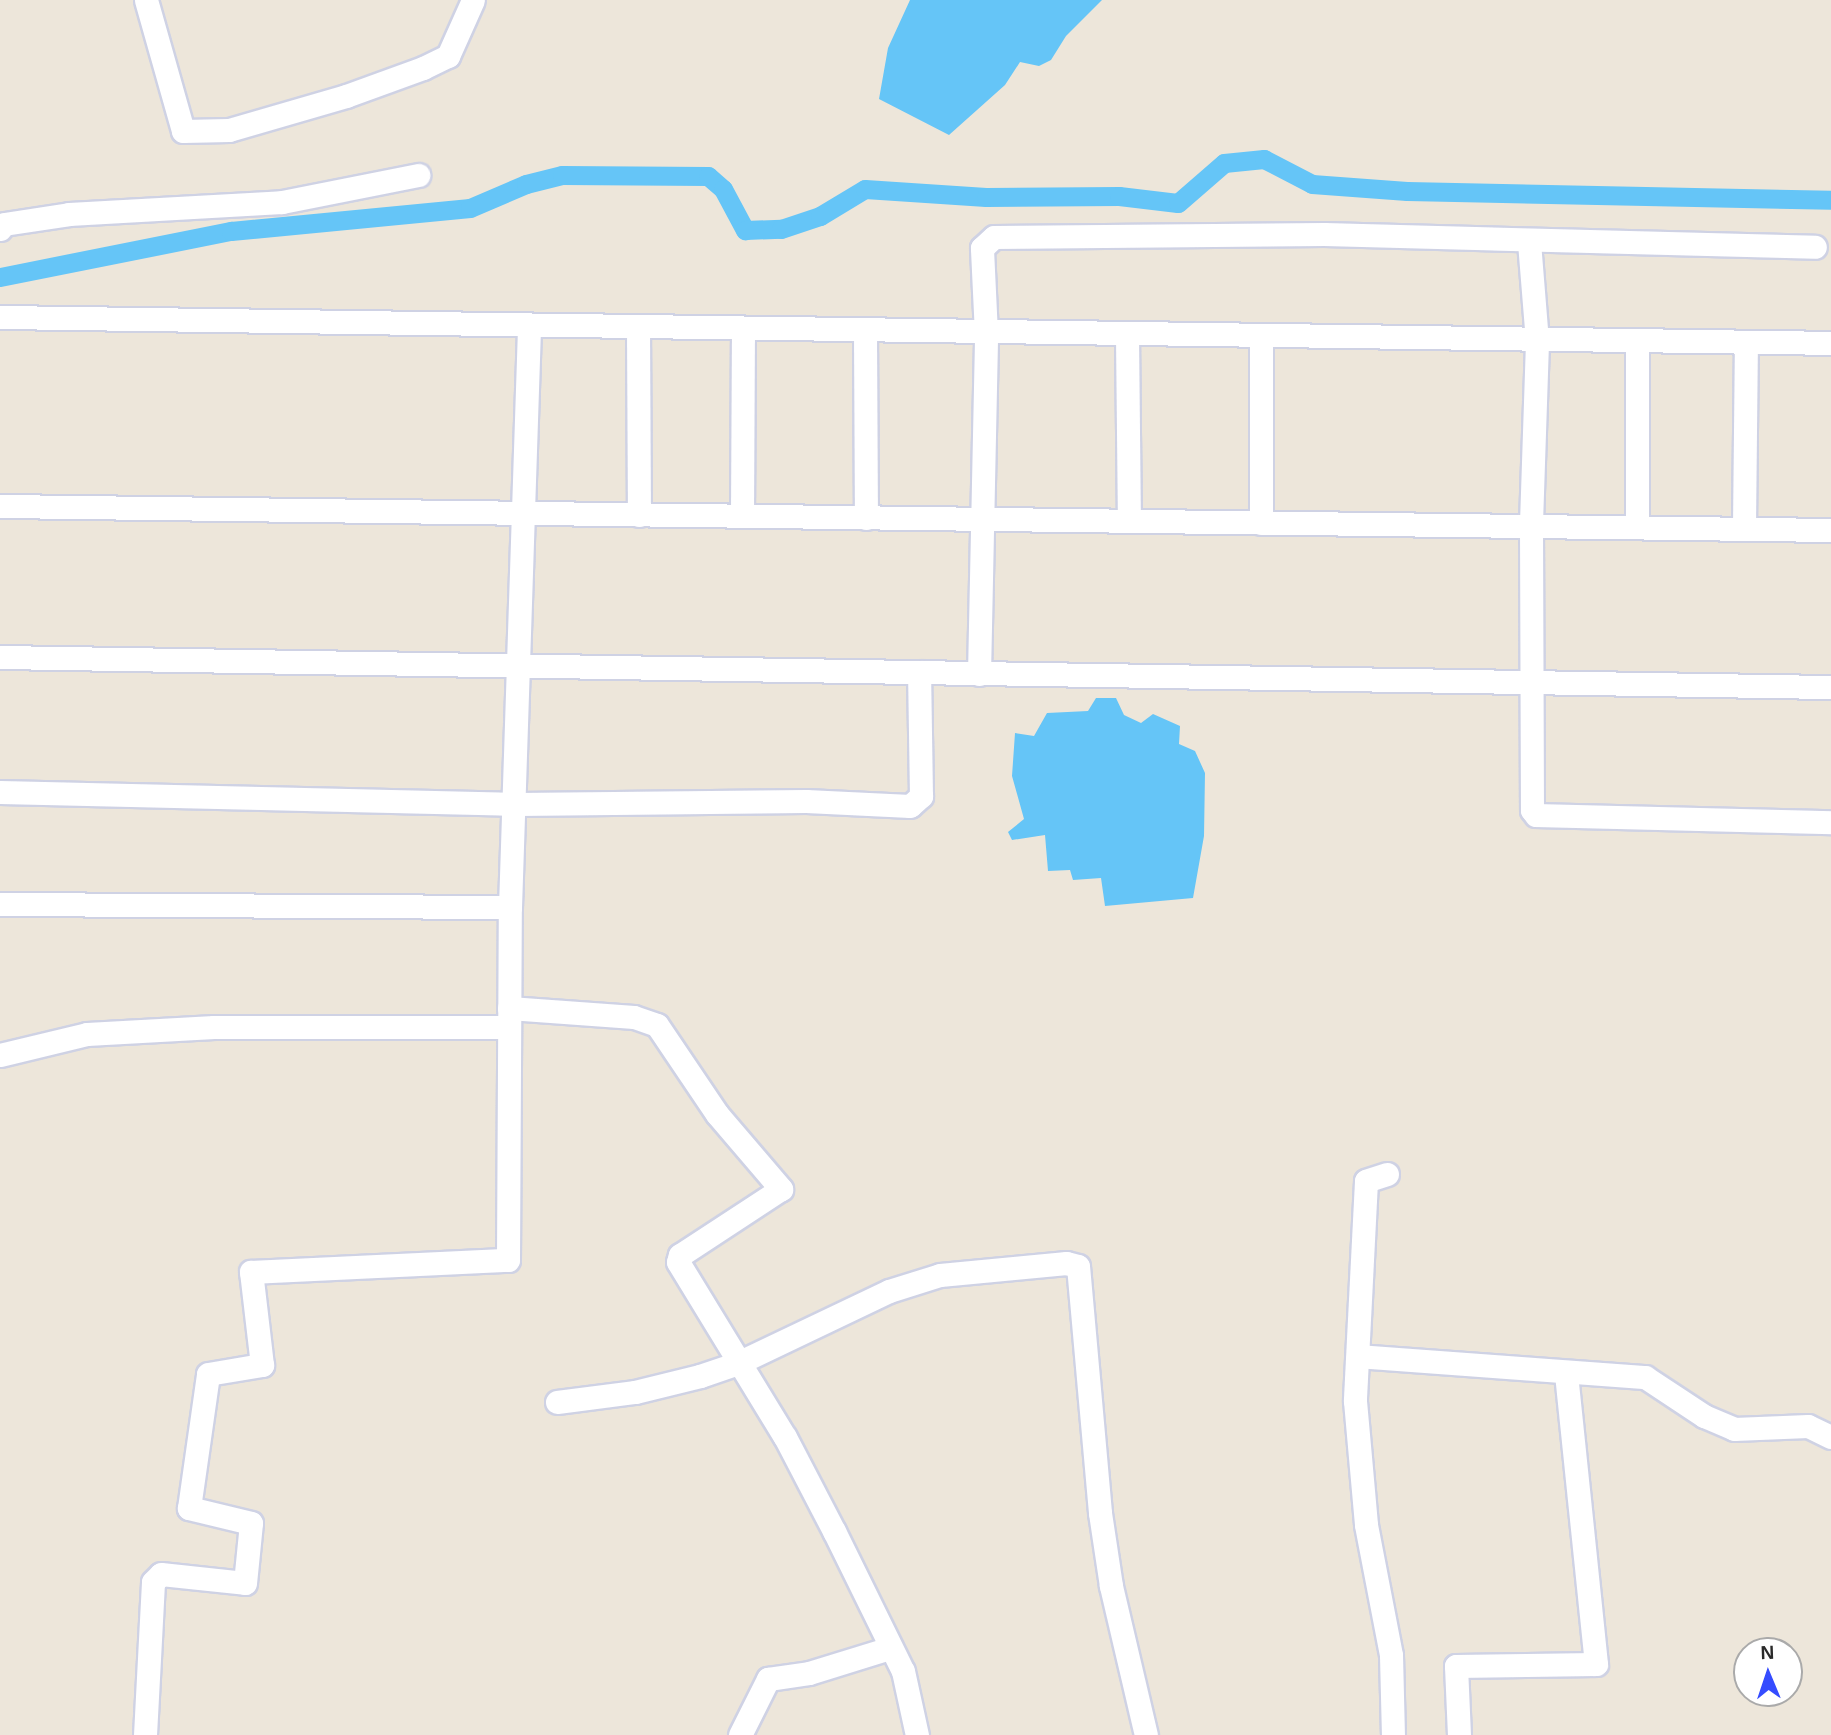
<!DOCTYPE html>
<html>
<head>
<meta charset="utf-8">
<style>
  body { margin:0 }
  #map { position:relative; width:1831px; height:1735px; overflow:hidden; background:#ede6da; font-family:Helvetica,sans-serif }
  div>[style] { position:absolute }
  .water>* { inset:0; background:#65c5f7 }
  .canal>* { height:19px; margin:-9.5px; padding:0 9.5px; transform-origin:9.5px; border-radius:9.5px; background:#65c5f7 }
  .roads { filter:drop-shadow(2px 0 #cfd2e4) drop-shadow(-2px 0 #cfd2e4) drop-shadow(0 2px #cfd2e4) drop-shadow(0 -2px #cfd2e4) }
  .minor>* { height:23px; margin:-11.5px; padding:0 11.5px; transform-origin:11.5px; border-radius:11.5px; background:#fff }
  span { translate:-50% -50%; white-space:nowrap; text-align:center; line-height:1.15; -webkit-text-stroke:6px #fff; paint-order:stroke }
  .north { position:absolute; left:1733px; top:1637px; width:70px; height:70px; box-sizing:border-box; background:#fff; border:2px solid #aaa; border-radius:50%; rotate:358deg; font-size:19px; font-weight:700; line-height:28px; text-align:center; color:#2a2a2a }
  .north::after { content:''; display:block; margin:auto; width:24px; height:32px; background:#354cff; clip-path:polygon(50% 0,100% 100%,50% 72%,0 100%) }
</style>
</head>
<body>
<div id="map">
  <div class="water">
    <div style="clip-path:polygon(910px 0,1102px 0,1066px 36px,1051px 60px,1039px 66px,1020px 62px,1005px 85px,949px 135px,879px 99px,888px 48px)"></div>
    <div style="clip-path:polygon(1096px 698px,1116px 698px,1124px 715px,1141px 723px,1153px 714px,1180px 726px,1179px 744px,1195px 751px,1205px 773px,1204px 836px,1193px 898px,1105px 906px,1101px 878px,1073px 880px,1070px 870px,1048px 871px,1045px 835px,1012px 840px,1008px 832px,1024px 819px,1012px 776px,1015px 733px,1034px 736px,1047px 713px,1088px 711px)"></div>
  </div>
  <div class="canal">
    <div style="left:0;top:277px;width:236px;rotate:-11.3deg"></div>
    <div style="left:231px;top:231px;width:240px;rotate:-5.5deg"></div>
    <div style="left:470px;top:208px;width:61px;rotate:-23.2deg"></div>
    <div style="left:526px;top:184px;width:37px;rotate:-14deg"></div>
    <div style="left:562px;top:175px;width:146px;rotate:0.4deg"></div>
    <div style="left:708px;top:176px;width:20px;rotate:41deg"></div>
    <div style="left:723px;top:189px;width:47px;rotate:61.8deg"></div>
    <div style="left:745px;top:230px;width:36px;rotate:-2deg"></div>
    <div style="left:781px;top:229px;width:41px;rotate:-18.4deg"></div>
    <div style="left:820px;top:216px;width:52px;rotate:-31deg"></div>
    <div style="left:865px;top:189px;width:121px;rotate:3.8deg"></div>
    <div style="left:986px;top:197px;width:133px;rotate:-0.4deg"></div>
    <div style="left:1119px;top:196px;width:59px;rotate:6.8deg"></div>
    <div style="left:1178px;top:203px;width:61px;rotate:-41deg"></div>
    <div style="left:1224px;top:163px;width:40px;rotate:-5.7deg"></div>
    <div style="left:1264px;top:159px;width:54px;rotate:27.5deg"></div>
    <div style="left:1312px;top:184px;width:95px;rotate:4.2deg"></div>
    <div style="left:1407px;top:191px;width:424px;rotate:1.2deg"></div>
  </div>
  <div class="roads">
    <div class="minor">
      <div style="left:146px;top:0;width:136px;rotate:74.2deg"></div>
      <div style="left:183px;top:131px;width:46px;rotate:-1.2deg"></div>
      <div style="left:229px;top:130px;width:122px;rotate:-16.2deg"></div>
      <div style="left:346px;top:96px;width:82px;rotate:-20deg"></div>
      <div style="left:423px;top:68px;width:28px;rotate:-26deg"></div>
      <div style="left:448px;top:56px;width:61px;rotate:-65.9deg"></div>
      <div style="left:0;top:229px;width:6px;rotate:-51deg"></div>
      <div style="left:4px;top:224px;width:66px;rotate:-8.7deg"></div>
      <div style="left:69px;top:214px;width:213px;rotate:-3.2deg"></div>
      <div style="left:282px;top:202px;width:139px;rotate:-11.2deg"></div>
      <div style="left:1529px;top:242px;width:100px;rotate:85.4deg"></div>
      <div style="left:1537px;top:342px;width:185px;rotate:91.9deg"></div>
      <div style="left:1531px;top:527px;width:283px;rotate:89.8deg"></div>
      <div style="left:1532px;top:810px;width:6px;rotate:51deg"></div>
      <div style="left:1536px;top:815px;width:295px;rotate:1.4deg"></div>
      <div style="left:0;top:317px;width:1831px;rotate:0.81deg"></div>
      <div style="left:638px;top:329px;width:186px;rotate:89.7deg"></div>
      <div style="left:865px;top:333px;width:185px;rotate:89.7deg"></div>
      <div style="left:1127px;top:336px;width:185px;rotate:89.4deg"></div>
      <div style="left:1637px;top:341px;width:185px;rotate:90deg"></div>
      <div style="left:0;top:506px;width:1831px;rotate:0.75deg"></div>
      <div style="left:742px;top:516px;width:185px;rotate:-89.7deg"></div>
      <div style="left:1261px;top:523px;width:185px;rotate:-90deg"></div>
      <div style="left:1744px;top:527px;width:185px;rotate:-89.4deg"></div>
      <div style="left:0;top:657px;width:1831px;rotate:0.94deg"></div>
      <div style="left:979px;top:674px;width:340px;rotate:-88.8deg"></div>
      <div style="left:986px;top:334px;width:86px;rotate:-92.7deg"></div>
      <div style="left:982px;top:248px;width:16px;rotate:-43deg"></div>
      <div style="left:994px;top:237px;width:330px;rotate:-0.5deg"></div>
      <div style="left:1324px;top:234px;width:491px;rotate:1.5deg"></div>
      <div style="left:0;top:792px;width:517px;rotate:1.33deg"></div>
      <div style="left:517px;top:804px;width:289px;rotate:-0.6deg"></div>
      <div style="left:806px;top:801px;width:104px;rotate:2.8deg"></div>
      <div style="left:910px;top:806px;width:15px;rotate:-42deg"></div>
      <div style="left:921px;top:796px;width:124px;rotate:-90.9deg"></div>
      <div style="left:0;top:904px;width:510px;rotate:0.34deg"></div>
      <div style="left:509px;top:1008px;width:125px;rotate:4.1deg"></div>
      <div style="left:634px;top:1017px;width:24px;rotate:19deg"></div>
      <div style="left:657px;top:1025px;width:107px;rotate:56deg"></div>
      <div style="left:717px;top:1114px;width:99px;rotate:49.5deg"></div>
      <div style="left:781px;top:1189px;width:121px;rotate:146.8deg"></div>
      <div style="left:680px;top:1255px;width:7px;rotate:106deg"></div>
      <div style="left:678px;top:1262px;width:205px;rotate:58.6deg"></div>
      <div style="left:785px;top:1437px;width:106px;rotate:62.5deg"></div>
      <div style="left:834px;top:1531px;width:156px;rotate:63.8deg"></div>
      <div style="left:903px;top:1671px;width:66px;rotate:77.7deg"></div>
      <div style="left:0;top:1055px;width:89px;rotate:-13.6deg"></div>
      <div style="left:87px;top:1034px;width:127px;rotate:-3.2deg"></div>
      <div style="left:214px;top:1027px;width:295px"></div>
      <div style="left:1387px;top:1174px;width:22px;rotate:162deg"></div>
      <div style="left:1366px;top:1181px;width:220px;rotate:92.9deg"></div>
      <div style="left:1355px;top:1401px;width:124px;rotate:84.9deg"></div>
      <div style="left:1366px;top:1525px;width:132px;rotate:79.1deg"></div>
      <div style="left:1391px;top:1655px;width:80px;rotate:88.6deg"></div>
      <div style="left:1358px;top:1356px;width:288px;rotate:4.2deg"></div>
      <div style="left:1645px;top:1377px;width:71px;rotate:33.5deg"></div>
      <div style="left:1704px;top:1416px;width:33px;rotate:23deg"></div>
      <div style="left:1734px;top:1429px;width:74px;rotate:-2.3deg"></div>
      <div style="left:1808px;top:1426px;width:25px;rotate:26deg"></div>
      <div style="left:557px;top:1402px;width:79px;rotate:-7.3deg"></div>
      <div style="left:635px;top:1392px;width:67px;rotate:-13.8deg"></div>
      <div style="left:700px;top:1376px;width:40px;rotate:-18.9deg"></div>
      <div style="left:738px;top:1363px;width:167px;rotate:-25.5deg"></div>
      <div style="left:889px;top:1291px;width:53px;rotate:-17.4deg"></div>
      <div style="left:940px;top:1275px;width:127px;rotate:-5.4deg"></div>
      <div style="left:1066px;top:1263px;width:12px;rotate:14deg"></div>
      <div style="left:1078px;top:1266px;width:248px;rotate:84.9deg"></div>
      <div style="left:1100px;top:1513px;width:74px;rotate:81.4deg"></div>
      <div style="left:1111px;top:1586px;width:153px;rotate:76.8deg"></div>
      <div style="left:145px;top:1735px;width:153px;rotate:-87deg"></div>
      <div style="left:153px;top:1582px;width:11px;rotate:-45deg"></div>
      <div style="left:161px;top:1574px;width:84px;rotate:6.1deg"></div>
      <div style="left:245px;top:1583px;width:60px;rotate:-84.3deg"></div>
      <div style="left:251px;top:1523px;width:64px;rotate:-166.4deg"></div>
      <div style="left:189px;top:1508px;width:135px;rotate:-81.9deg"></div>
      <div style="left:208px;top:1374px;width:55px;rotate:-9.5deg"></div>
      <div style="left:262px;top:1365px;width:94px;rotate:-96.7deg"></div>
      <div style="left:251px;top:1272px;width:257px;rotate:-2.7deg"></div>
      <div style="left:508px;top:1260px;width:353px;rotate:-89.7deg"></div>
      <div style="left:510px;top:907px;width:579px;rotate:-88.12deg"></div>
      <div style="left:740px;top:1735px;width:63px;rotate:-63.4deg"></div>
      <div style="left:768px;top:1679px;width:41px;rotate:-8.3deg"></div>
      <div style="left:809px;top:1673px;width:85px;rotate:-17.2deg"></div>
      <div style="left:1459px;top:1735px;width:69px;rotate:-92.5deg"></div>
      <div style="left:1456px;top:1666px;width:140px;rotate:-0.8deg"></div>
      <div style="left:1596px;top:1664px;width:293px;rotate:-95.9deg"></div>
    </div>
  </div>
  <div class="north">N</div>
</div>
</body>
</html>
